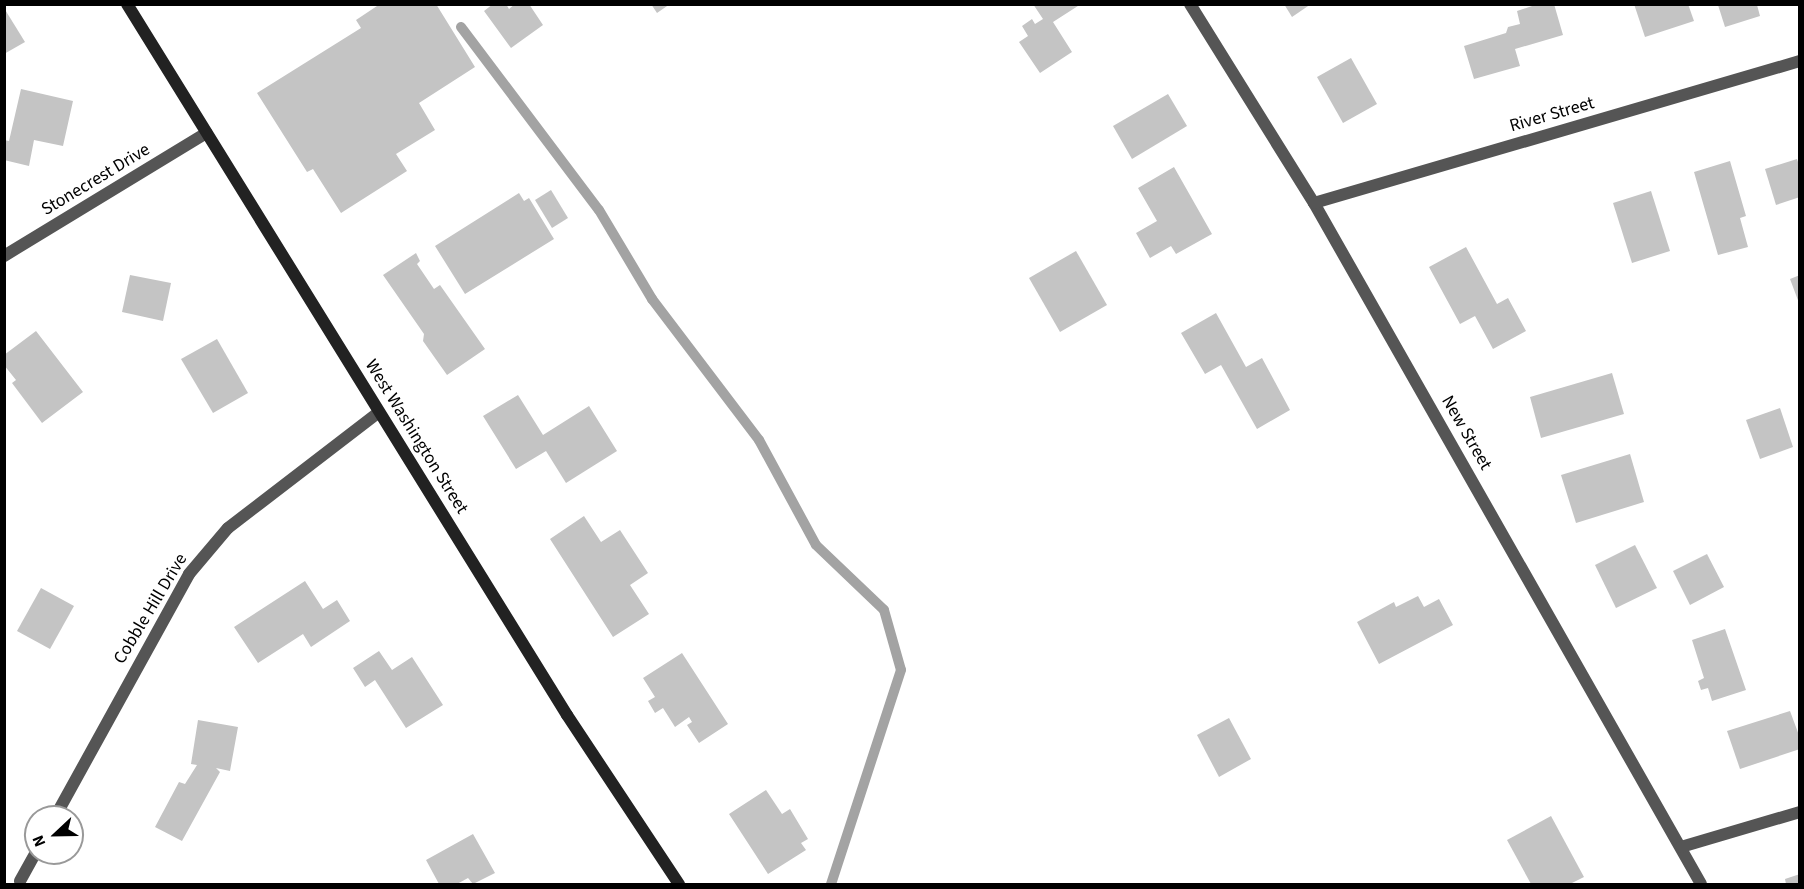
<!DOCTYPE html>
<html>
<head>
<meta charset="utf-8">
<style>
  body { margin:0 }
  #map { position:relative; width:1804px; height:889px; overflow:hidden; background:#fff; font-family:"Source Sans 3",sans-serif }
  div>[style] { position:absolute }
  .stream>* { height:10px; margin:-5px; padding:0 5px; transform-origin:5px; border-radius:5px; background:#a3a3a3 }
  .building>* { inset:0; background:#c4c4c4 }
  .street>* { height:12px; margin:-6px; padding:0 6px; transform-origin:6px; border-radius:6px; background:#555 }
  .secondary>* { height:12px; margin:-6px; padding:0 6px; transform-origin:6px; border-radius:6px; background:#222 }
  span { translate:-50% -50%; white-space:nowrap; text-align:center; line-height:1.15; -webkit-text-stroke:6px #fff; paint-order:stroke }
  .street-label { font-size:18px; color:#000 }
  .frame { position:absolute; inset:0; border:6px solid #000; pointer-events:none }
  .north { position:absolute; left:24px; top:805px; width:60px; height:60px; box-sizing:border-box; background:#fff; border:2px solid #999; border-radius:50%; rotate:248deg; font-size:16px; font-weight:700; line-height:24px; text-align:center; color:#000 }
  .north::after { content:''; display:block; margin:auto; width:21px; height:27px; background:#000; clip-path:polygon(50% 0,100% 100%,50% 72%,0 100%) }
</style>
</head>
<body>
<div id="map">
  <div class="stream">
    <div style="left:461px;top:27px;width:229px;rotate:53deg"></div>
    <div style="left:599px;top:210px;width:104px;rotate:59.2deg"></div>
    <div style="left:652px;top:299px;width:177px;rotate:52.8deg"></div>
    <div style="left:759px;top:440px;width:119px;rotate:61.5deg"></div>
    <div style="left:816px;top:545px;width:94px;rotate:43.7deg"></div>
    <div style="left:884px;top:610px;width:62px;rotate:74.2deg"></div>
    <div style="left:901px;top:670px;width:225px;rotate:108.1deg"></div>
  </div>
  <div class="building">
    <div style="clip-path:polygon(380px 4px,436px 4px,475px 67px,419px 103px,435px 130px,396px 154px,407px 171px,341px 213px,313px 169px,307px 172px,257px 93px,361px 28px,356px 20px)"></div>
    <div style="clip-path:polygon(493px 4px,506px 4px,509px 9px,515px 4px,529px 4px,543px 25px,511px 48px,484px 11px)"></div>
    <div style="clip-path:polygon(651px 4px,670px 4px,657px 13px)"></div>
    <div style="clip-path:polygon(1033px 4px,1081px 4px,1053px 22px,1072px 52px,1040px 73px,1019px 42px,1028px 36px,1022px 26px,1032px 19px,1035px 24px,1043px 19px)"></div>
    <div style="clip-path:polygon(1284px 4px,1311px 4px,1292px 17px)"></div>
    <div style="clip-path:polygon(1538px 4px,1554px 4px,1563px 35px,1515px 49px,1520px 66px,1474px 79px,1464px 46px,1506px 33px,1508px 27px,1520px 24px,1517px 11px)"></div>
    <div style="clip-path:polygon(1634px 4px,1688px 4px,1694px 21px,1645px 37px)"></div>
    <div style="clip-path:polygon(1718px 5px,1757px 5px,1760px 16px,1725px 27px)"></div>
    <div style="clip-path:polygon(4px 8px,25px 42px,4px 54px)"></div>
    <div style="clip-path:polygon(1351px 58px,1377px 104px,1343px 123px,1317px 77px)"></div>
    <div style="clip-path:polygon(21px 89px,73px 101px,63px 146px,34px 140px,29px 166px,4px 160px,4px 140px,9px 141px)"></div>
    <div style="clip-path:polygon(1168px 94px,1187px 126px,1132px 159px,1113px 126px)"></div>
    <div style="clip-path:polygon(1797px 159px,1800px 168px,1800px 197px,1776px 205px,1765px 169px)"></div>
    <div style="clip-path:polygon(1730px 161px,1746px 216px,1740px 218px,1748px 247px,1718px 255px,1694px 172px)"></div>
    <div style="clip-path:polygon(1174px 167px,1212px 234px,1176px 254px,1171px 246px,1150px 258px,1136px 233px,1157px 221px,1138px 188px)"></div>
    <div style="clip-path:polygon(551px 190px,568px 218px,552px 228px,535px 200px)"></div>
    <div style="clip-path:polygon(1651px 191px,1670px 251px,1632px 263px,1613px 203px)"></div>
    <div style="clip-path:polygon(519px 193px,524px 201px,529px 198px,554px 239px,465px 294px,435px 246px)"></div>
    <div style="clip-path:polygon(1466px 247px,1497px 304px,1508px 298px,1526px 331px,1493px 349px,1475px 316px,1460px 324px,1429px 267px)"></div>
    <div style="clip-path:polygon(1076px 251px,1107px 305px,1060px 332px,1029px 278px)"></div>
    <div style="clip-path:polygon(416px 253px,420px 261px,417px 264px,434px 289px,440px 285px,485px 349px,447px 375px,423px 341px,424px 334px,383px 275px)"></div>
    <div style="clip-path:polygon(130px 275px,171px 283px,163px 321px,122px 312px)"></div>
    <div style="clip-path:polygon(1800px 275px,1800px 303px,1799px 303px,1790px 279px)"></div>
    <div style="clip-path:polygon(1216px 313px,1246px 367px,1262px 358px,1290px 410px,1257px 429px,1221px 365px,1205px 374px,1181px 333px)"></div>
    <div style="clip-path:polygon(36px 331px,83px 392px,42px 423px,12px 383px,16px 380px,4px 365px,4px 355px)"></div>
    <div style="clip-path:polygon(217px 339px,248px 393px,213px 413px,181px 359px)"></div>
    <div style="clip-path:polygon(1612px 373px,1624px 414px,1541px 438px,1530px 397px)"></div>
    <div style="clip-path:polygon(518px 395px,543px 435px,589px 406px,617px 451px,566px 483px,546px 451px,516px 469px,483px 416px)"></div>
    <div style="clip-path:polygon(1780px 408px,1793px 447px,1760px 459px,1746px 420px)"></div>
    <div style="clip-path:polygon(1630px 454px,1644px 502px,1576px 523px,1561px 475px)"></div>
    <div style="clip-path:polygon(584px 516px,601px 542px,620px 530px,648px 573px,630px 585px,649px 614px,613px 637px,550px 539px)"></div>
    <div style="clip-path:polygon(1635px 545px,1657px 588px,1616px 608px,1595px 565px)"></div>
    <div style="clip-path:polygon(1707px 554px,1724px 587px,1690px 605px,1673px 571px)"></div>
    <div style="clip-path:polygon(305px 581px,323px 609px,337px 600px,350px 621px,311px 647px,303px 634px,258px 663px,234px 627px)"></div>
    <div style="clip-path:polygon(41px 588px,74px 606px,50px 649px,17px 631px)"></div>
    <div style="clip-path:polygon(1418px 596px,1424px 607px,1439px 599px,1453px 625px,1379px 664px,1357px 622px,1394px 602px,1396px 607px)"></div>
    <div style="clip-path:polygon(1725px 629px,1746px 690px,1712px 701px,1708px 688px,1701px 690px,1698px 681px,1704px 678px,1692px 640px)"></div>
    <div style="clip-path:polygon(379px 651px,392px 670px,412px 657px,443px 705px,406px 728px,375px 680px,365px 687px,353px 668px)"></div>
    <div style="clip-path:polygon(682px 653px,728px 724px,699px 743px,687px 725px,692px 722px,689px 717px,675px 727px,663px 708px,655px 713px,648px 701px,655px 697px,643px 678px)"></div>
    <div style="clip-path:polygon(1790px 711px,1800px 738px,1800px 749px,1740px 769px,1727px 731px)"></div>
    <div style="clip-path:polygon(1229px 718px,1251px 759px,1219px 777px,1197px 735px)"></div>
    <div style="clip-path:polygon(198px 720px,238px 727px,230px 771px,216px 768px,220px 772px,182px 841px,155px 827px,179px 782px,185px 784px,197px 765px,191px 764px)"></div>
    <div style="clip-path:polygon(766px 790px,782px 814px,790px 809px,808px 839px,801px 843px,806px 850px,768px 874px,729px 814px)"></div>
    <div style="clip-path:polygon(1551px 816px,1584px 877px,1570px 884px,1531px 884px,1507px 840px)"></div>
    <div style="clip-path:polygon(473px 834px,495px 873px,473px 884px,468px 878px,457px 884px,439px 884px,426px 860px)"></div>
    <div style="clip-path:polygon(1800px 874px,1800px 884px,1786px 884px,1785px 879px)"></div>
  </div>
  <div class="street">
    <div style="left:1190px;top:4px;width:234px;rotate:58.1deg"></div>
    <div style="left:1314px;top:203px;width:783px;rotate:60.39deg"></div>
    <div style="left:1314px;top:203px;width:506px;rotate:-16.29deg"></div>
    <div style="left:4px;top:256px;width:237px;rotate:-31.3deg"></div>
    <div style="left:55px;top:817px;width:277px;rotate:-61.1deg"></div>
    <div style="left:189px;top:574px;width:60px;rotate:-49.7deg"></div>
    <div style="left:228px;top:528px;width:190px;rotate:-37.5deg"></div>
    <div style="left:1681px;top:847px;width:124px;rotate:-16.4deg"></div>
    <div style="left:20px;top:881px;width:33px;rotate:-61deg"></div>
  </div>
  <div class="secondary">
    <div style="left:127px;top:4px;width:836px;rotate:58.25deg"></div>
    <div style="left:567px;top:715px;width:203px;rotate:56.5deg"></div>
  </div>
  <div class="street-label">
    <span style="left:1552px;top:115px;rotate:-16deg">River Street</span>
    <span style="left:96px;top:180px;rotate:-31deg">Stonecrest Drive</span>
    <span style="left:1466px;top:433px;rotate:60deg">New Street</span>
    <span style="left:416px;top:437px;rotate:58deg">West Washington Street</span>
    <span style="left:151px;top:609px;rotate:-59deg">Cobble Hill Drive</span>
  </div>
  <div class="frame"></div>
  <div class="north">N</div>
</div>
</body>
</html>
